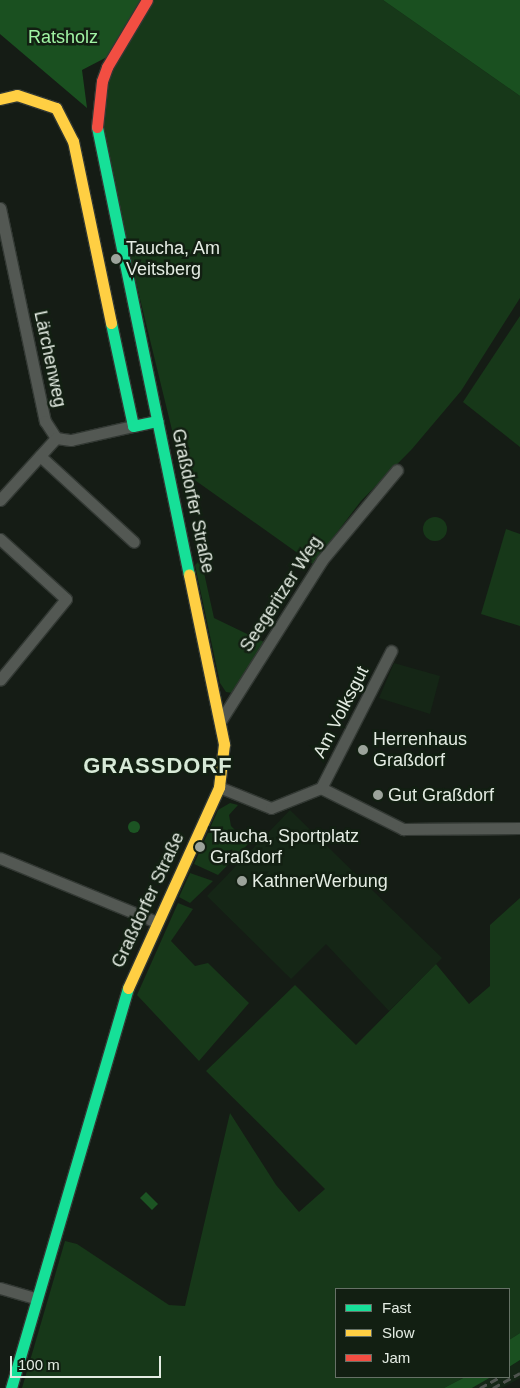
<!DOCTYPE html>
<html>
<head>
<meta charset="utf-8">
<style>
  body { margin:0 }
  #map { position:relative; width:520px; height:1388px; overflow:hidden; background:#151c15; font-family:Arial,sans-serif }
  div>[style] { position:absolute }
  .built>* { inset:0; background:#152616 }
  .green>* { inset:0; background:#173819 }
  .round { border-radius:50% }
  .forest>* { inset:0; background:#1a5020 }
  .water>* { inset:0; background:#1c5423 }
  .roads { filter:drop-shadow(1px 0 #323833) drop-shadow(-1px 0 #323833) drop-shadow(0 1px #323833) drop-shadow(0 -1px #323833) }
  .street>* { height:11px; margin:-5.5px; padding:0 5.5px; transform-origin:5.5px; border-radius:5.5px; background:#535853 }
  .fast>* { height:11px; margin:-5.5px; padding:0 5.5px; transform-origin:5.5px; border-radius:5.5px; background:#16e098 }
  .slow>* { height:11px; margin:-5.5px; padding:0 5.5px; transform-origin:5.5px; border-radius:5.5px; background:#ffcf43 }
  .jam>* { height:11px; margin:-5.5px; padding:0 5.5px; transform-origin:5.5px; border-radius:5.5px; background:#f24e42 }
  .rail>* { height:3px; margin-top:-1.5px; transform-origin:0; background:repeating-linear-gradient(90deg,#4f544f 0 8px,transparent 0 12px) }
  .dots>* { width:14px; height:14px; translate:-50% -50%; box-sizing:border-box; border:2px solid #121f12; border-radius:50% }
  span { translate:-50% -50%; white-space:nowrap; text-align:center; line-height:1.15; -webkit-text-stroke:5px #121f12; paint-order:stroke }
  .park-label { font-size:18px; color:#a1f4a4 }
  .poi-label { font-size:18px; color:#e4ece3 }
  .left { translate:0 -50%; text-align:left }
  .street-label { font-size:18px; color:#e4ece3 }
  .district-label { font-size:22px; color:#d7e9d7; font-weight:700; letter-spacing:1px }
  .legend { position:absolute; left:335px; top:1288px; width:175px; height:90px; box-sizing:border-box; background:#121f12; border:1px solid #667166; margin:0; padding:6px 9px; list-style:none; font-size:15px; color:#e4ece3 }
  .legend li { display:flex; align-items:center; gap:10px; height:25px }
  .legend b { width:25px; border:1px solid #667166 }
  .scale { position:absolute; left:10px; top:1356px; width:151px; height:22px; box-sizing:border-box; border:2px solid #e4ece3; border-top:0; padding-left:6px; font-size:15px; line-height:18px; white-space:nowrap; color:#e4ece3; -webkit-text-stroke:4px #121f12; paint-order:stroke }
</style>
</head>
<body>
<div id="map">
  <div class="built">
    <div style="clip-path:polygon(394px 663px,440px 676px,430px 714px,379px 698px)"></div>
    <div style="clip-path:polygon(290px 810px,442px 958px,389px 1011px,326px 944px,291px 979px,207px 896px)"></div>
    <div style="clip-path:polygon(520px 1360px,520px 1378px,502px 1388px,472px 1388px,491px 1377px,509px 1377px,509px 1367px)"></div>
  </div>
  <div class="green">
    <div style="clip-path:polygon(151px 0,383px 0,520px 96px,520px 298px,461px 391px,412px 449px,361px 501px,313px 564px,182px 471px,122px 225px,103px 123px,108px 83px,127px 40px)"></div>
    <div style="clip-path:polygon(520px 316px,520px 447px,463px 402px)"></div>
    <div class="round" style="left:423px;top:517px;width:24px;height:24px"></div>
    <div style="clip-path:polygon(506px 529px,520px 534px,520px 626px,481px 614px)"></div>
    <div style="clip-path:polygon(201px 559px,214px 618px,264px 642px,233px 693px,226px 692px,220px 683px,195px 565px)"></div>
    <div style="clip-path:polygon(230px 803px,238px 805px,229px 815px,231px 826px,241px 836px,252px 840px,218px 875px,194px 864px,218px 810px)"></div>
    <div style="clip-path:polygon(190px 873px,213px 881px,190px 903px,179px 897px)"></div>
    <div style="clip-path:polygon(520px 898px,520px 1333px,509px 1340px,509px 1289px,336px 1289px,336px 1377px,465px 1377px,444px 1388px,22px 1388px,65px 1241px,77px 1244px,169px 1305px,185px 1306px,230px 1113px,276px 1185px,299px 1212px,325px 1189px,206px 1071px,295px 985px,356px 1045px,436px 964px,469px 1004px,490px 986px,490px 925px)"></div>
    <div style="clip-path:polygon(178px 903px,193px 909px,171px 941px,195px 966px,208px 963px,249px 1003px,199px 1061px,137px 995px)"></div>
  </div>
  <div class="forest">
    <div style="clip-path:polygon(0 0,141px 0,107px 57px,82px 70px,87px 108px,0 34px)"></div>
    <div style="clip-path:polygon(383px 0,520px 0,520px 96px)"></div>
    <div style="clip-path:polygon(520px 1333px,520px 1360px,509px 1367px,509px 1340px)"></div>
    <div style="clip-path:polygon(465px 1377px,491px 1377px,472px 1388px,444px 1388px)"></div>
  </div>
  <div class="water">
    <div class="round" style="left:128px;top:821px;width:12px;height:12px"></div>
    <div style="clip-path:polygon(146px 1192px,158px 1204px,152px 1210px,140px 1198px)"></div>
  </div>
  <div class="roads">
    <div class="street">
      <div style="left:0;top:208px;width:218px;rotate:78.1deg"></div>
      <div style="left:45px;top:421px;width:20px;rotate:57deg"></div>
      <div style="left:56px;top:438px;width:15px;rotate:8deg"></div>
      <div style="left:71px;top:440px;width:64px;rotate:-12.7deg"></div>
      <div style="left:40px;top:456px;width:127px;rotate:42.5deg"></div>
      <div style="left:0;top:500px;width:84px;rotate:-47.9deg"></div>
      <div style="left:0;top:539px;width:89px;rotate:42.3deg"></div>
      <div style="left:66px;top:599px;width:104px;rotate:129.2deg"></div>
      <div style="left:221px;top:720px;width:189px;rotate:-57.7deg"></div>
      <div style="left:322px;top:560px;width:117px;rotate:-50.2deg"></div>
      <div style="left:219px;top:787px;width:56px;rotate:22deg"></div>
      <div style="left:271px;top:808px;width:54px;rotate:-21.8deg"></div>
      <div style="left:321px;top:788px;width:92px;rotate:26.6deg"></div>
      <div style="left:403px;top:829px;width:117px;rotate:-0.5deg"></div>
      <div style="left:321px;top:788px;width:154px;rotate:-62.9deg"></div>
      <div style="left:0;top:858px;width:170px;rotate:22.2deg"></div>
      <div style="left:0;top:1288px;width:37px;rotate:16deg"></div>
    </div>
    <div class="fast">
      <div style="left:97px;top:127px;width:457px;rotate:78.4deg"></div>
      <div style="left:111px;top:323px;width:105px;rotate:77.9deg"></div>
      <div style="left:133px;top:426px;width:25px;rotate:-12deg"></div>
      <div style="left:11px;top:1388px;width:417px;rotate:-73.7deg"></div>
    </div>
    <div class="slow">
      <div style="left:0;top:99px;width:17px;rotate:-13deg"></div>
      <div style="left:17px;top:95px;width:41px;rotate:18.4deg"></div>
      <div style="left:56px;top:108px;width:37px;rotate:63deg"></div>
      <div style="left:73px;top:141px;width:186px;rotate:78.2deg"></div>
      <div style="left:128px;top:988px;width:221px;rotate:-65.6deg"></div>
      <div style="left:219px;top:787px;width:43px;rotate:-83.4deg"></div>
      <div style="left:224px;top:744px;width:173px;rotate:-101.7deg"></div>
    </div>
    <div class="jam">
      <div style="left:97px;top:127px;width:46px;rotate:-83.8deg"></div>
      <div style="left:102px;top:81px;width:15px;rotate:-70deg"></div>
      <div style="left:107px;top:67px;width:78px;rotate:-59.2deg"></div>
    </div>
  </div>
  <div class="rail">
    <div style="left:480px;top:1388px;width:21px;rotate:-29deg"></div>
    <div style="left:493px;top:1388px;width:31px;rotate:-29deg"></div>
  </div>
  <div class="dots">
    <div style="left:116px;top:259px;background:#9ca39b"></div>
    <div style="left:363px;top:750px;background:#9ca39b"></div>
    <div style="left:378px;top:795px;background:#9ca39b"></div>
    <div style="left:200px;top:847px;background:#9ca39b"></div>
    <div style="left:242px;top:881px;background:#9ca39b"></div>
  </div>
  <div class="park-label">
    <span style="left:63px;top:37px">Ratsholz</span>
  </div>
  <div class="poi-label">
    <span class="left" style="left:126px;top:259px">Taucha, Am<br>Veitsberg</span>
    <span class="left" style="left:373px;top:750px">Herrenhaus<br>Graßdorf</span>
    <span class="left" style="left:388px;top:795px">Gut Graßdorf</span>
    <span class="left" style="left:210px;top:847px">Taucha, Sportplatz<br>Graßdorf</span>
    <span class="left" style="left:252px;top:881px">KathnerWerbung</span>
  </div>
  <div class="street-label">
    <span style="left:50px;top:359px;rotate:78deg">Lärchenweg</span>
    <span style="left:193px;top:501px;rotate:78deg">Graßdorfer Straße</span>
    <span style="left:281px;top:594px;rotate:-57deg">Seegeritzer Weg</span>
    <span style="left:341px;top:712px;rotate:-63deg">Am Volksgut</span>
    <span style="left:148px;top:900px;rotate:-65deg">Graßdorfer Straße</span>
  </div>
  <div class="district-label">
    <span style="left:158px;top:766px">GRASSDORF</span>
  </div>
  <ul class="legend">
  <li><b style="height:6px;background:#16e098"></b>Fast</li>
  <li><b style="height:6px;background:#ffcf43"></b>Slow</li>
  <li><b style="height:6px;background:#f24e42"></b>Jam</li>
  </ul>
  <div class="scale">100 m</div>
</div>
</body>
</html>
